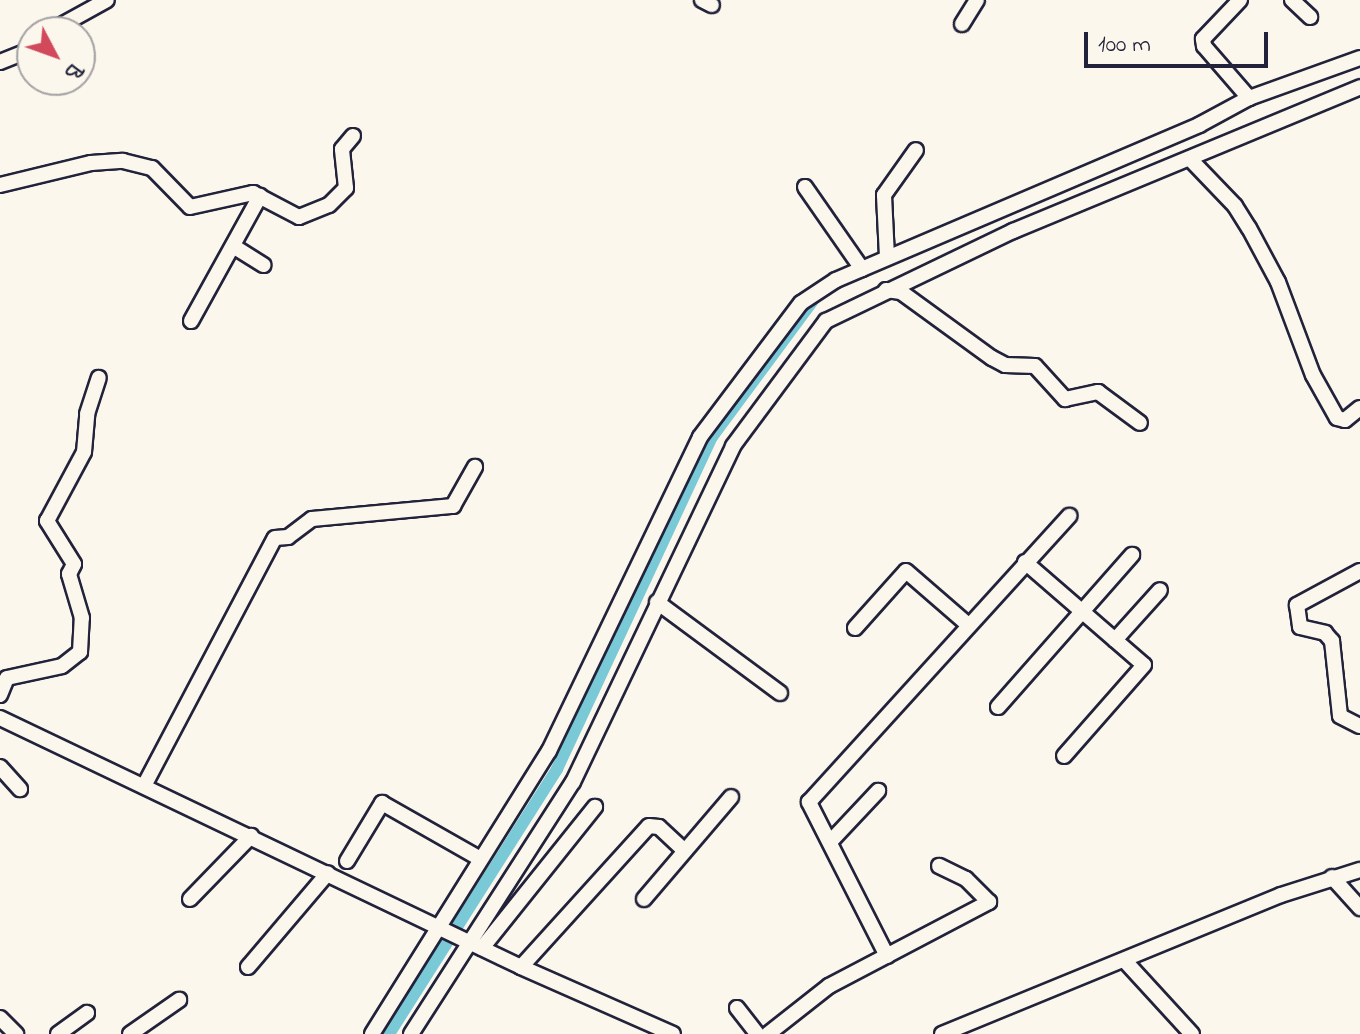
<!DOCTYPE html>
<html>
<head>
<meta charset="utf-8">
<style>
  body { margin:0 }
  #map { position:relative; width:1360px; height:1034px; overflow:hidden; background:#fbf7ec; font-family:"Indie Flower",sans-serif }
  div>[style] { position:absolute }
  .canal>* { height:12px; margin:-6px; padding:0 6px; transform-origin:6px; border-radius:6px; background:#7ac9d7 }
  .roads { filter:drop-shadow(2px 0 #22223b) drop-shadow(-2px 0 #22223b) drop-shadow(0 2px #22223b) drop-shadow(0 -2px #22223b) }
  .minor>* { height:14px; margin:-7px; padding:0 7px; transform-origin:7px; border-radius:7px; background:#fbf7ec }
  span { translate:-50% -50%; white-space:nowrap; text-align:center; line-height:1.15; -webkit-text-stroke:6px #fbf7ec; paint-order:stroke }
  .north { position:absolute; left:16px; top:16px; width:80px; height:80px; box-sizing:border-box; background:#fbf7ec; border:2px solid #a4a2a5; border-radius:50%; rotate:131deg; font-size:22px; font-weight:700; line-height:32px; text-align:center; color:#22223b }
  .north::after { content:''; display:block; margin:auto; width:28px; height:36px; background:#d1495b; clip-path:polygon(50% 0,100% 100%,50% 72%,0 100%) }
  .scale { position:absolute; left:1084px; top:32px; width:184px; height:36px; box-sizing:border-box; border:4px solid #22223b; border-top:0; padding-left:10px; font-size:24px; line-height:28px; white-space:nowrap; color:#22223b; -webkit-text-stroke:6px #fbf7ec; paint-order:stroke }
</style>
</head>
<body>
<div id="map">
  <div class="canal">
    <div style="left:389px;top:1034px;width:314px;rotate:-57.6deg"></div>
    <div style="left:557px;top:769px;width:366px;rotate:-65deg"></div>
    <div style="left:712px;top:437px;width:177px;rotate:-53.5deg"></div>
  </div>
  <div class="roads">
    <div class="minor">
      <div style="left:702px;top:0;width:11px;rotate:27deg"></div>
      <div style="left:1240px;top:0;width:54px;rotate:133.5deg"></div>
      <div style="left:1203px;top:39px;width:7px;rotate:82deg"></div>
      <div style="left:1204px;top:46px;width:69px;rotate:49.1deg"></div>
      <div style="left:1292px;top:0;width:25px;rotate:43deg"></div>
      <div style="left:962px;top:24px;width:28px;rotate:-58deg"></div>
      <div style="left:49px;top:32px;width:66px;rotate:-28.9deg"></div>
      <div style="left:0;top:62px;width:35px;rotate:-22deg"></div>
      <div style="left:1190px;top:159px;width:65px;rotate:46.2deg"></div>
      <div style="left:1235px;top:206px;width:26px;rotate:58deg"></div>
      <div style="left:1249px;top:228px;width:61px;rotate:61.8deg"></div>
      <div style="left:1278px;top:282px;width:99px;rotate:69.4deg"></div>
      <div style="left:1313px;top:375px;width:49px;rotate:60.8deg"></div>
      <div style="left:1337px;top:418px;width:8px;rotate:14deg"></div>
      <div style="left:1345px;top:420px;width:19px;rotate:-39deg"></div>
      <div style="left:0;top:185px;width:94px;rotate:-13.6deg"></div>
      <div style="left:91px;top:163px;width:32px;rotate:-4deg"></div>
      <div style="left:123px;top:161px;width:30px;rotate:14deg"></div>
      <div style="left:152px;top:168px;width:54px;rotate:45.7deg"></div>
      <div style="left:190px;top:207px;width:65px;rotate:-12.5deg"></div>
      <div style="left:253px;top:193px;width:52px;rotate:27.6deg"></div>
      <div style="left:299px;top:217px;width:32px;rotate:-22deg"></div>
      <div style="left:329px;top:205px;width:24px;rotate:-45deg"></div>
      <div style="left:346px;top:188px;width:39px;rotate:-96deg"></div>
      <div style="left:342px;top:149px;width:17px;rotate:-50deg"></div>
      <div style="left:805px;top:187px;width:100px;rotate:55.2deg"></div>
      <div style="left:233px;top:246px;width:36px;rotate:32deg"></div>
      <div style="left:887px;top:257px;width:62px;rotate:-92.8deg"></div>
      <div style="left:884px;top:195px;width:55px;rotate:-54.6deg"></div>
      <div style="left:886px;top:290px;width:15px;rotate:8deg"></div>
      <div style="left:901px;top:292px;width:112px;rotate:36deg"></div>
      <div style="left:992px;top:358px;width:15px;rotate:28deg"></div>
      <div style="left:1005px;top:365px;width:30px;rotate:2deg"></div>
      <div style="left:1035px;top:366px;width:45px;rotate:47.7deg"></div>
      <div style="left:1065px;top:399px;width:34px;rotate:-12deg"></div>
      <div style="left:1098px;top:392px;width:52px;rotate:36.4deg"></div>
      <div style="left:191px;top:321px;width:143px;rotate:-61.1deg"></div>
      <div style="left:1025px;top:562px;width:157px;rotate:40.9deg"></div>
      <div style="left:1144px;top:665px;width:121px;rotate:131.3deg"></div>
      <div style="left:1360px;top:571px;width:72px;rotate:151.6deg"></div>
      <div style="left:1297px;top:605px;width:22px;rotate:82deg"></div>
      <div style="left:1300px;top:627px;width:26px;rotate:13deg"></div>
      <div style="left:1325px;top:633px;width:11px;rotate:49deg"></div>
      <div style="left:1332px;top:641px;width:75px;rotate:83.9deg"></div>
      <div style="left:1340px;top:716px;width:22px;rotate:27deg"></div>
      <div style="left:657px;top:602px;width:153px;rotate:36.5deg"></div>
      <div style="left:855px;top:628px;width:76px;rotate:-48.2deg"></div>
      <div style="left:906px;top:571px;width:79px;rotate:40.9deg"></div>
      <div style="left:1115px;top:640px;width:67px;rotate:-48deg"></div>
      <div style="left:0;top:695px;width:18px;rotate:-68deg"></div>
      <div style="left:7px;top:678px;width:56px;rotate:-12.3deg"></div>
      <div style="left:62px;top:666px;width:23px;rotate:-38deg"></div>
      <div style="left:80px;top:652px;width:34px;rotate:-87deg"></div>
      <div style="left:82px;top:618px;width:46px;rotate:-106.5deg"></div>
      <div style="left:69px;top:574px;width:11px;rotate:-63deg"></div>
      <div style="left:74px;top:564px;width:51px;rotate:-122.1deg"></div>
      <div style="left:47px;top:521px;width:78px;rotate:-61.8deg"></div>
      <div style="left:84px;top:452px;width:38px;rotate:-85deg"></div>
      <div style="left:87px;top:414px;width:38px;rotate:-72deg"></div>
      <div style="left:998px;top:707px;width:203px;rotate:-48.6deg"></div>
      <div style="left:0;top:718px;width:577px;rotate:25.54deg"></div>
      <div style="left:521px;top:967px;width:166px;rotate:23.8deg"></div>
      <div style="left:0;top:767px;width:30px;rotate:48deg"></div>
      <div style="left:144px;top:786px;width:280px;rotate:-62.2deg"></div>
      <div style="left:275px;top:538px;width:13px;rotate:-4deg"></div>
      <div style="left:288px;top:537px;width:30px;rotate:-37deg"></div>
      <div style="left:312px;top:519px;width:142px;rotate:-5.3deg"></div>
      <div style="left:453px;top:506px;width:45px;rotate:-60.6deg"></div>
      <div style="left:831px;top:841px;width:69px;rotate:-46.8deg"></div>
      <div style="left:347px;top:861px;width:68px;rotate:-58.9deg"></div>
      <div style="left:382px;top:803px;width:112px;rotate:29.6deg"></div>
      <div style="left:1332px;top:877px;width:42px;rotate:47.9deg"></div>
      <div style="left:190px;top:899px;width:88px;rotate:-45.9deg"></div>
      <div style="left:644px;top:899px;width:134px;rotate:-49.5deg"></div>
      <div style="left:482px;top:948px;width:181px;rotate:-51.3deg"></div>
      <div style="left:887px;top:956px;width:173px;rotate:-116.9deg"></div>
      <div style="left:809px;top:802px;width:387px;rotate:-47.7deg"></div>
      <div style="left:1125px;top:961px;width:99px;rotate:47.5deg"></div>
      <div style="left:248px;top:967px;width:123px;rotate:-49.6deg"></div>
      <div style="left:521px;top:967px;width:190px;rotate:-47.8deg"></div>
      <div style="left:649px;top:826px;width:10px;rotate:6deg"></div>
      <div style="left:659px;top:827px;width:35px;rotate:43deg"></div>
      <div style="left:737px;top:1008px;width:33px;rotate:52deg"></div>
      <div style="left:0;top:1018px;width:23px;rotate:45deg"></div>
      <div style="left:58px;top:1034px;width:36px;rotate:-36deg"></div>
      <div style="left:130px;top:1034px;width:60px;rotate:-34.8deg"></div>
      <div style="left:372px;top:1034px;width:334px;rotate:-58deg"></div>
      <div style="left:549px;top:751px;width:348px;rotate:-64.3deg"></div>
      <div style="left:700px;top:437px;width:168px;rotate:-53deg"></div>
      <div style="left:801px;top:303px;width:42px;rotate:-33.3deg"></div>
      <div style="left:836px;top:280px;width:395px;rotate:-23.1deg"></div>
      <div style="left:1199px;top:125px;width:57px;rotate:-28.4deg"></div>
      <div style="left:1249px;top:98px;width:118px;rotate:-19.8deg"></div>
      <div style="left:411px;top:1034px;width:300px;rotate:-57.3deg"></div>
      <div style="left:573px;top:782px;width:372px;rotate:-64.5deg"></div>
      <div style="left:733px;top:446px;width:156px;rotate:-53.4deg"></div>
      <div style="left:826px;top:321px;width:208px;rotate:-25.7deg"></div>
      <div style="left:1013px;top:231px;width:376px;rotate:-22.5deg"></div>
      <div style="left:768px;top:1034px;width:78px;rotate:-38.2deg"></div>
      <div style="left:829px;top:986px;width:181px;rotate:-27.7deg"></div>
      <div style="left:989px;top:902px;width:33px;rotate:-135deg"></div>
      <div style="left:966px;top:879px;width:30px;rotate:-154deg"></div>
      <div style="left:942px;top:1034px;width:366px;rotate:-22.3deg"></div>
      <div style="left:1281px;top:895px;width:83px;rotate:-17.6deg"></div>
    </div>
  </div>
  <div class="north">B</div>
  <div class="scale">100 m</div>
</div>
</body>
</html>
